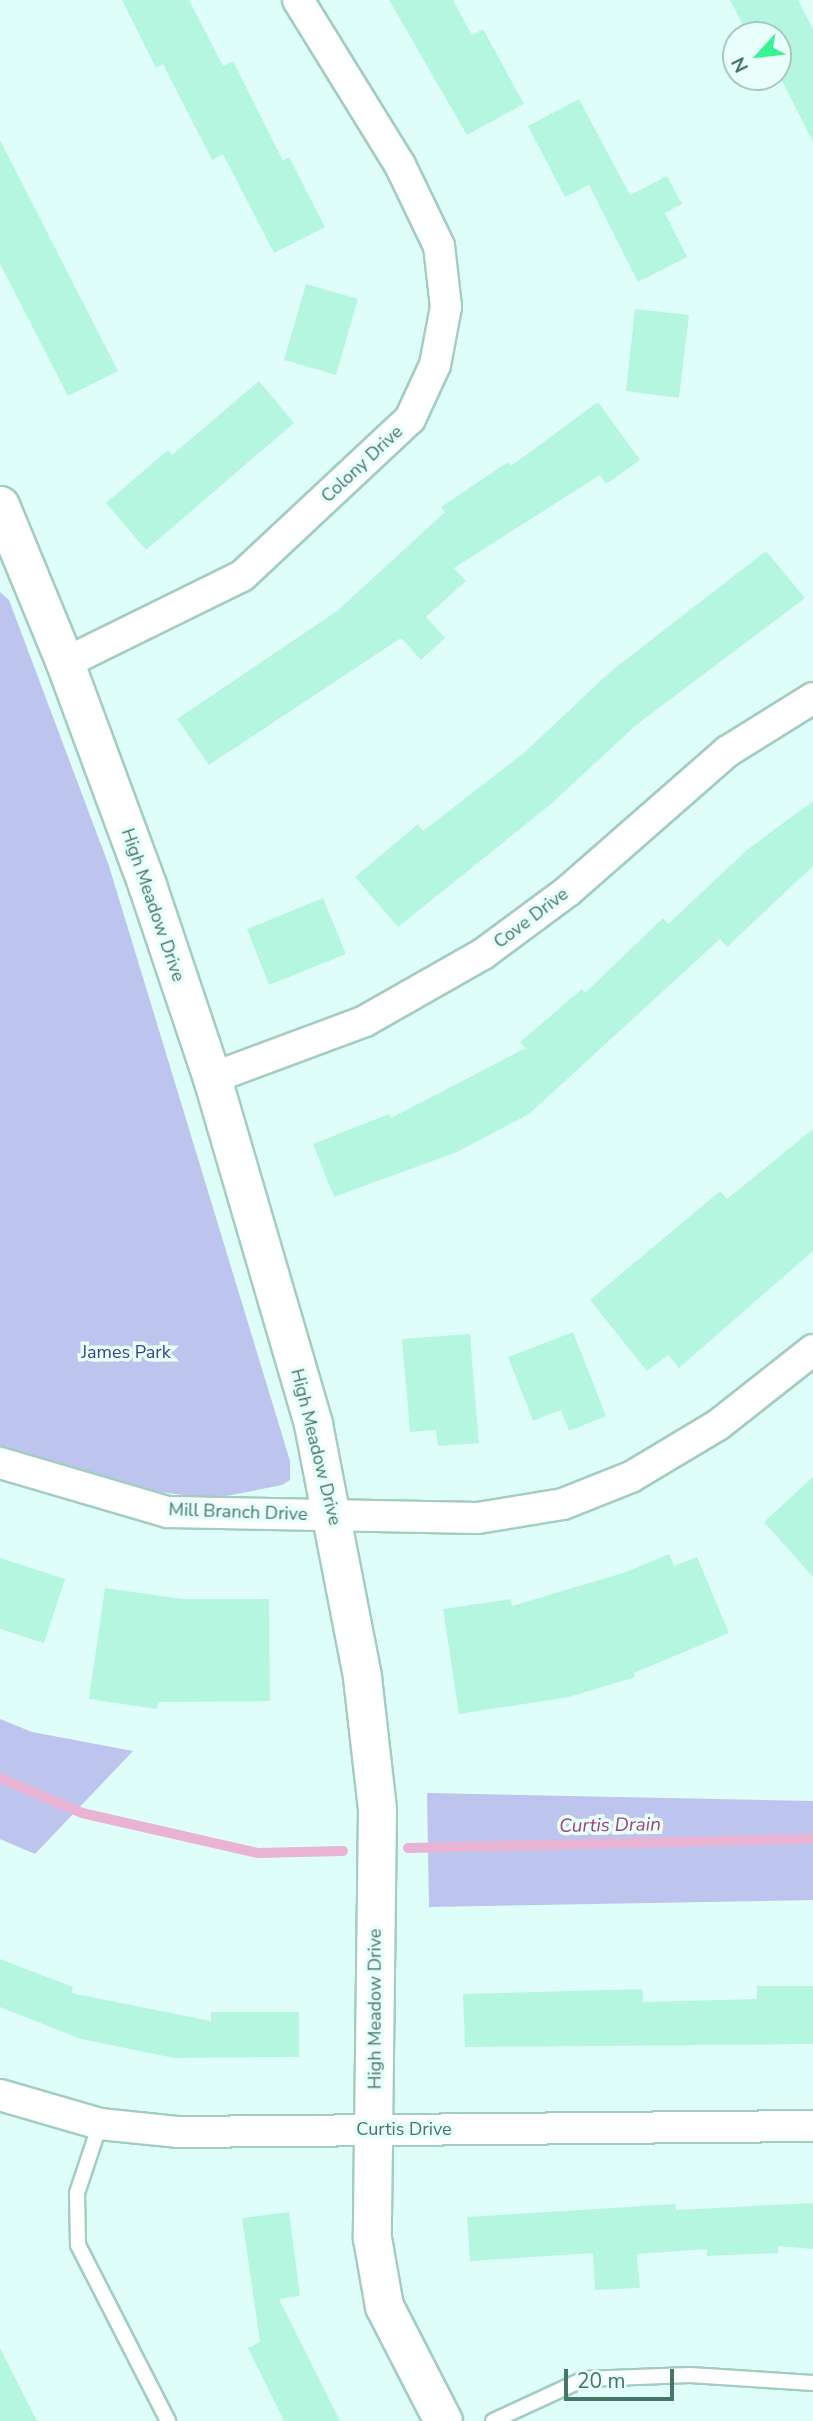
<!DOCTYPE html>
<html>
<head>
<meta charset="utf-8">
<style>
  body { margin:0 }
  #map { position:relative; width:813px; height:2421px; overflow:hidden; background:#dffefa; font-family:"Nunito Sans",sans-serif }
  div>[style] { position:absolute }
  .green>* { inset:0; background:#bdc4ed }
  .stream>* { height:10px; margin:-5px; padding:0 5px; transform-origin:5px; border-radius:5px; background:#e9b3d3 }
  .building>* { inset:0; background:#b5f6e0 }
  .roads { filter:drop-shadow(2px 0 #a3cdc1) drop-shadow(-2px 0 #a3cdc1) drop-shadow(0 2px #a3cdc1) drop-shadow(0 -2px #a3cdc1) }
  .service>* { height:14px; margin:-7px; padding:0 7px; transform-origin:7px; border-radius:7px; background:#fff }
  .minor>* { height:30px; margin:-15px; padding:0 15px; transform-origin:15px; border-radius:15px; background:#fff }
  .tertiary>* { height:37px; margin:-18.5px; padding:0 18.5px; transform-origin:18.5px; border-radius:18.5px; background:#fff }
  span { translate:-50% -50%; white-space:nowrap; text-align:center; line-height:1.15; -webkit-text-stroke:7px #e8fffc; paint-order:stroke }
  .street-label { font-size:18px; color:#457764 }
  .park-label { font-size:18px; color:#41438a }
  .water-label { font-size:19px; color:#a2447a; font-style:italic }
  .north { position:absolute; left:722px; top:21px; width:70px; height:70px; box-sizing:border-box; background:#e8fffc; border:2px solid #a7c9bf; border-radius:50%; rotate:243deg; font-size:19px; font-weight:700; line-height:28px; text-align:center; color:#457764 }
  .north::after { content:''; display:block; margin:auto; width:24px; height:32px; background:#39f494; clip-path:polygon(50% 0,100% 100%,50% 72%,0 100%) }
  .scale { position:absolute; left:564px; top:2369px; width:110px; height:32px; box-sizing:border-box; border:4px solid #457764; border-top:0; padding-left:9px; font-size:21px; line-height:24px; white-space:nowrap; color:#457764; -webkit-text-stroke:5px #e8fffc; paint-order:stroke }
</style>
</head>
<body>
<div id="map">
  <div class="green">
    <div style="clip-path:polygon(0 592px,9px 600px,109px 866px,290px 1461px,290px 1480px,282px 1485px,211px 1499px,139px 1489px,0 1446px)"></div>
    <div style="clip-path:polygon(0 1719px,32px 1732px,133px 1751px,35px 1854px,0 1839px)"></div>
    <div style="clip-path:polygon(427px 1793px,813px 1801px,813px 1900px,429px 1907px)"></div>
  </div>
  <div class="stream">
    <div style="left:0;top:1778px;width:89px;rotate:23.1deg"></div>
    <div style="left:82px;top:1813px;width:180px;rotate:12.8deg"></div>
    <div style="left:258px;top:1853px;width:85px;rotate:-1.3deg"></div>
    <div style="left:408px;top:1848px;width:405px;rotate:-1.3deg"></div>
  </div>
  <div class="building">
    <div style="clip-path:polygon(122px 0,189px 0,223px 66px,233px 61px,283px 161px,289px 157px,325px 227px,274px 253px,223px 154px,212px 160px,163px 64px,156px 68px)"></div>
    <div style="clip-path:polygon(389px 0,453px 0,472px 35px,483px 29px,524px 104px,467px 135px)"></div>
    <div style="clip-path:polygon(730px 0,798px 0,813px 29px,813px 142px,778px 73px,778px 35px,748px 35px)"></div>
    <div style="clip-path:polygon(579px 99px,630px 195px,667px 176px,682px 204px,665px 213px,687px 257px,638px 282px,589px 185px,565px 197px,528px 126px)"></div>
    <div style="clip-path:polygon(0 140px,118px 371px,68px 396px,0 264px)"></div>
    <div style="clip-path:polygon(306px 284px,358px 299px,336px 375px,284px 360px)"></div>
    <div style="clip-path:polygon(635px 309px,689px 315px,679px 398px,626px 391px)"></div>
    <div style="clip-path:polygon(259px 381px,294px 423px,146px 550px,106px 503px,168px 450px,172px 455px)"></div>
    <div style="clip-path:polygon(598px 402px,640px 460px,606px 484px,600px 475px,454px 568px,466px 581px,426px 617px,445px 638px,421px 660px,401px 638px,209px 765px,177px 719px,337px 611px,445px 512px,441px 507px,508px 462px,511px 466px)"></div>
    <div style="clip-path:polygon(766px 551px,805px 598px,635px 726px,551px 804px,398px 927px,355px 877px,418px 824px,423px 831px,526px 751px,610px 672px)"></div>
    <div style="clip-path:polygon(813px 801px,813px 866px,727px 947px,720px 939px,529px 1114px,457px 1152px,334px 1197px,313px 1144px,389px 1114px,391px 1118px,526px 1048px,520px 1042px,582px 989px,585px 993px,663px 918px,668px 924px,747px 850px)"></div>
    <div style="clip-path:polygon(323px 898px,346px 954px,269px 985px,247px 929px)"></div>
    <div style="clip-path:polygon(813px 1129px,813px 1251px,679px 1368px,668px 1355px,647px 1371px,590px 1300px,720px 1191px,727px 1199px)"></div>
    <div style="clip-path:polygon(573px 1332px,606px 1416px,569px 1431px,561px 1410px,533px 1421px,508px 1357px)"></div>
    <div style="clip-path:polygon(470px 1334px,479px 1443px,438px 1446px,436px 1430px,410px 1432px,402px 1339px)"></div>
    <div style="clip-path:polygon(813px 1477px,813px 1577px,764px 1522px)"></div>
    <div style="clip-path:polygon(669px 1554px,674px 1566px,697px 1557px,729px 1633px,634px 1673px,635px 1677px,569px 1697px,459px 1714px,443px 1609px,511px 1599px,512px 1606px,626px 1572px)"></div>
    <div style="clip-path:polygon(0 1558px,65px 1579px,44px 1643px,0 1629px)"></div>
    <div style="clip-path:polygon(105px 1588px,182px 1599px,269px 1599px,270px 1701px,158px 1702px,157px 1709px,89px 1699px)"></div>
    <div style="clip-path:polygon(0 1959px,73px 1987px,71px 1993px,211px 2021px,211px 2012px,299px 2012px,299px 2057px,174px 2058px,81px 2039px,0 2007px)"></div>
    <div style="clip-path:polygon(757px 1986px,813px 1986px,813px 2044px,465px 2047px,463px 1994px,642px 1989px,643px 2002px,757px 1999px)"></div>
    <div style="clip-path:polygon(813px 2203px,813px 2249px,778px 2246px,778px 2253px,707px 2256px,707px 2249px,637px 2254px,640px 2288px,595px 2290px,593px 2253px,470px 2261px,467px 2217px,675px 2204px,676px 2210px)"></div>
    <div style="clip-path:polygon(289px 2212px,300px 2296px,279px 2299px,340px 2421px,284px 2421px,248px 2348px,260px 2342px,242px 2218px)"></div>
    <div style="clip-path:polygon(0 2348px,37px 2421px,0 2421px)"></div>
  </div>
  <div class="roads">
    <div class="service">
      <div style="left:100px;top:2124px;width:73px;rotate:108.4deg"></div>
      <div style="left:77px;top:2193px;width:52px;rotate:88.9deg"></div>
      <div style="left:78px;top:2245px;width:198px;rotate:62.9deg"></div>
      <div style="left:493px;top:2421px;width:100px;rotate:-24.8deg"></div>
      <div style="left:584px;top:2379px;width:106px;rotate:-2.2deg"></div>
      <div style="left:690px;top:2375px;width:123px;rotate:3.7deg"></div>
    </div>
    <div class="minor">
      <div style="left:65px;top:663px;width:197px;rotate:-26.2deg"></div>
      <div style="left:242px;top:576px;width:230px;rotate:-43.1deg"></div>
      <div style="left:410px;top:419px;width:60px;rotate:-65.2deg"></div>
      <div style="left:435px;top:365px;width:59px;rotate:-79.3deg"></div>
      <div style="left:446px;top:307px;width:61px;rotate:-96.5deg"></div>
      <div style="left:439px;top:246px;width:90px;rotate:-115.7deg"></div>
      <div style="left:400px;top:165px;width:194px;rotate:-121.7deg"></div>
      <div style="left:212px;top:1078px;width:163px;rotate:-20.4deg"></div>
      <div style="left:365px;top:1021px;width:136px;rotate:-29.6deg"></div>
      <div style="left:483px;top:954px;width:106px;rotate:-36.5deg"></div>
      <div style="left:568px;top:891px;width:213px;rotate:-41.2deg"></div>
      <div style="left:728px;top:751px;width:100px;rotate:-31.9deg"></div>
      <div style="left:0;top:1463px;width:175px;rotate:16.3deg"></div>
      <div style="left:168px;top:1512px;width:310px;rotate:1.1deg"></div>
      <div style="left:478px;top:1518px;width:86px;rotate:-9.4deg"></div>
      <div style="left:563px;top:1504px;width:73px;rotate:-21.7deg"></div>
      <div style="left:631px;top:1477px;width:101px;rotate:-30.9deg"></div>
      <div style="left:718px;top:1425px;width:121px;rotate:-38.3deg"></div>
      <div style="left:0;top:2095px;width:104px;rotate:16.2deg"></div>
      <div style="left:100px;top:2124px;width:77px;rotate:5.9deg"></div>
      <div style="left:177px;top:2132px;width:636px;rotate:-0.54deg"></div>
    </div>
    <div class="tertiary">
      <div style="left:0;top:505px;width:171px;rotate:67.6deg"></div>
      <div style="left:65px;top:663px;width:237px;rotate:69.7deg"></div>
      <div style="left:147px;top:885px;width:204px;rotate:71.4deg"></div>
      <div style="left:212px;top:1078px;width:360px;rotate:73.7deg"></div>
      <div style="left:313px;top:1424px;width:258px;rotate:79deg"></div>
      <div style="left:362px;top:1677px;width:133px;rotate:83.5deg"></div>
      <div style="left:377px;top:1809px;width:429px;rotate:90.7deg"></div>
      <div style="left:372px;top:2238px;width:69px;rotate:80deg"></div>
      <div style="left:384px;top:2306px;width:129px;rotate:62.8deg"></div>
    </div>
  </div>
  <div class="street-label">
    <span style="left:362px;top:464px;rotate:-43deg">Colony Drive</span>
    <span style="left:153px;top:905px;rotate:71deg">High Meadow Drive</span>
    <span style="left:531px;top:918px;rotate:-37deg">Cove Drive</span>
    <span style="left:316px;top:1447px;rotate:76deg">High Meadow Drive</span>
    <span style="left:238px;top:1512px;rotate:2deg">Mill Branch Drive</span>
    <span style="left:375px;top:2009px;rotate:-90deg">High Meadow Drive</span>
    <span style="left:404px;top:2129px">Curtis Drive</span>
  </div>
  <div class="park-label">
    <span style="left:126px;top:1352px">James Park</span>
  </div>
  <div class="water-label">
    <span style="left:610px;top:1826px;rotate:-1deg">Curtis Drain</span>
  </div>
  <div class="north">N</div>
  <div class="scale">20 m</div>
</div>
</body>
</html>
